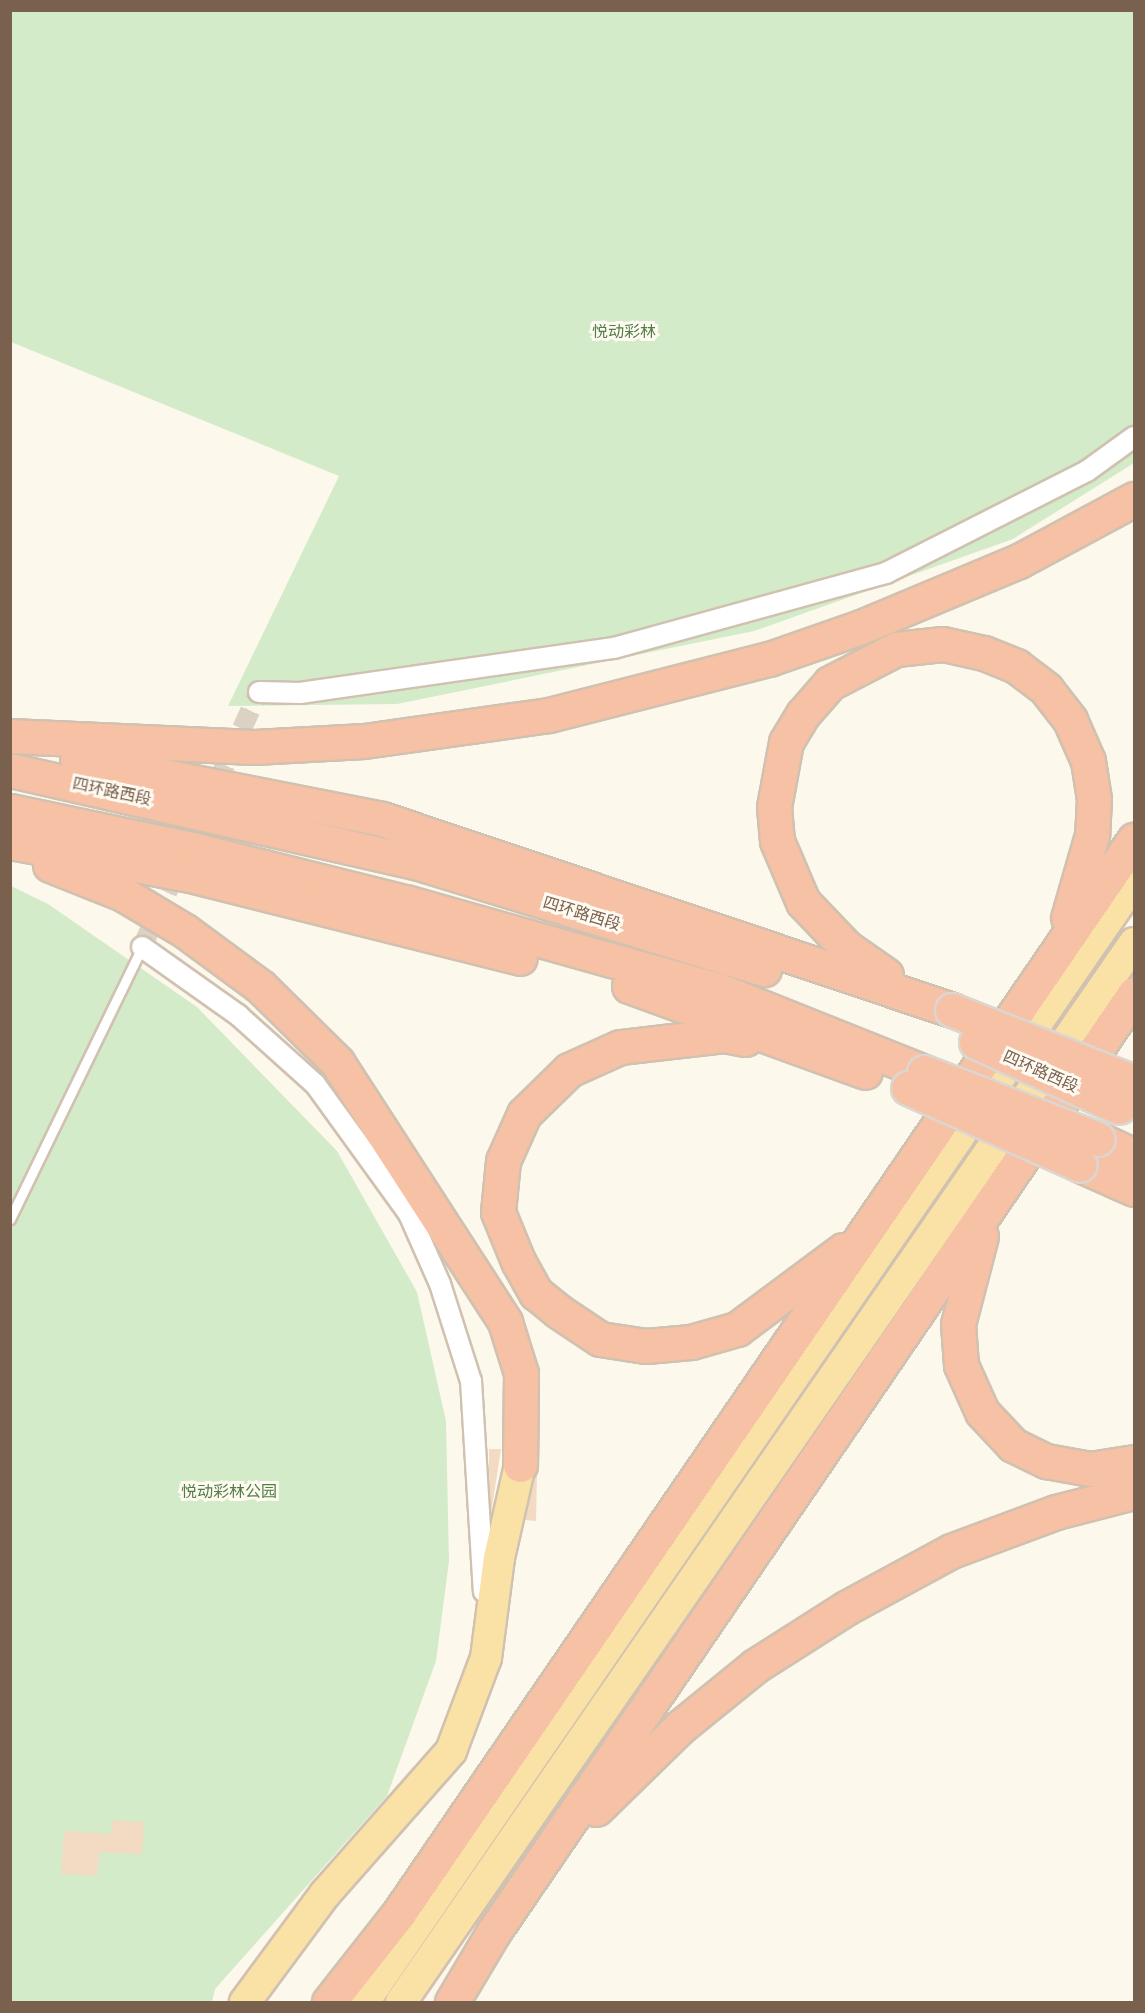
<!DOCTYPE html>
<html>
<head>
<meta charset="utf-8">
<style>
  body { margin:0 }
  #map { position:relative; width:1145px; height:2013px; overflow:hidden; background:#fdf8ec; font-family:Lato,"Noto Sans SC",sans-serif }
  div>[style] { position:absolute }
  .green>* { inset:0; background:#d4ebc9 }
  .building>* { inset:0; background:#f2dac3 }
  .street-tunnel>* { height:20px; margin-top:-10px; transform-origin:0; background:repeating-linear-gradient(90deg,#dcd2c4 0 20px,transparent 0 30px) }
  .roads { filter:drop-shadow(2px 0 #d0c1b0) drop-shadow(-2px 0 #d0c1b0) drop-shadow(0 2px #d0c1b0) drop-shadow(0 -2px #d0c1b0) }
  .lane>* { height:9px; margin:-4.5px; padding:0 4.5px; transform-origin:4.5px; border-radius:4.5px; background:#fff }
  .street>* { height:20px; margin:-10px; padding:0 10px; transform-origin:10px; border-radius:10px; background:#fff }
  .primary>* { height:30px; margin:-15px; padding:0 15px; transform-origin:15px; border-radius:15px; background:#fae2a6 }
  .highway>* { height:33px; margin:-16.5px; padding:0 16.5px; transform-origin:16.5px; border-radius:16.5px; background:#f6c1a4 }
  .bridges { filter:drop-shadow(2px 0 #dcd6d1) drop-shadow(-2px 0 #dcd6d1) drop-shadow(0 2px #dcd6d1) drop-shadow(0 -2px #dcd6d1) }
  .highway-bridge>* { height:33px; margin:-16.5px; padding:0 16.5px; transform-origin:16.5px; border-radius:16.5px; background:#f6c1a4 }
  span { translate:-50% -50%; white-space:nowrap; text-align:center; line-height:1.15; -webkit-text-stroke:6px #fffbf3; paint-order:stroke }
  .park-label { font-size:16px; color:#517f45 }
  .street-label { font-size:16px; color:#79614d }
  .frame { position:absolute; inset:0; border:12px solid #79614d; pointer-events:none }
</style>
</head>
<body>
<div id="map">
  <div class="green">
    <div style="clip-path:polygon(10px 11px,1134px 11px,1134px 463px,1013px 539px,754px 631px,397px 704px,228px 706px,339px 476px,11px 342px)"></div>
    <div style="clip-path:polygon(11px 886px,48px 904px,197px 1007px,337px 1151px,417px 1292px,446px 1421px,449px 1561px,436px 1661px,387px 1796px,215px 1989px,212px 2002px,11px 2001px)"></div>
  </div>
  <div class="building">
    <div style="clip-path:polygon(489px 1449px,501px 1449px,491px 1514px,489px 1472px)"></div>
    <div style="clip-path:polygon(537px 1472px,536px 1521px,525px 1520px,535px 1475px)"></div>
    <div style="clip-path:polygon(112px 1820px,144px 1822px,142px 1854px,99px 1852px,97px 1876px,61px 1874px,64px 1831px,111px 1834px)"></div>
  </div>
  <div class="street-tunnel">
    <div style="left:142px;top:947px;width:281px;rotate:-65.4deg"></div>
  </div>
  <div class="roads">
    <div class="lane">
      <div style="left:10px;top:1219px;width:302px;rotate:-64.1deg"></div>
    </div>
    <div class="street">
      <div style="left:259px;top:692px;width:41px;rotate:1.4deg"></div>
      <div style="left:300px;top:693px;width:317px;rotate:-8.2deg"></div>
      <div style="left:614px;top:648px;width:282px;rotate:-15.4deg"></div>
      <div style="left:886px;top:573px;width:225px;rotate:-26.9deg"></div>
      <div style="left:1087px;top:471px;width:58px;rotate:-35.9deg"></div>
      <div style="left:142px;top:947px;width:118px;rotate:35.3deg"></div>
      <div style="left:238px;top:1015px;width:103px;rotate:41.9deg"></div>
      <div style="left:315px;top:1084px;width:160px;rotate:54.1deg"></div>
      <div style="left:409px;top:1214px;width:77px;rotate:66.1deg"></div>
      <div style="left:440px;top:1284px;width:102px;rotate:72.3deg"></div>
      <div style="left:471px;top:1381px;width:211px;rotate:86.5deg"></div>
    </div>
    <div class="primary">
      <div style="left:245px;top:2002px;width:134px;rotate:-53.5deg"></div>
      <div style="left:325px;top:1894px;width:191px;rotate:-48.6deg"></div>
      <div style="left:451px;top:1751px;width:99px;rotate:-69.4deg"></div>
      <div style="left:486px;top:1658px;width:101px;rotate:-82.6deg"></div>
      <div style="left:499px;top:1558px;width:95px;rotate:-77.3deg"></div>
      <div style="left:364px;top:2002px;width:1359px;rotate:-55.49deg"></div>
      <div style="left:401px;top:2002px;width:1288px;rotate:-55.31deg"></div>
    </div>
    <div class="highway">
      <div style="left:10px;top:736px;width:244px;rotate:2.6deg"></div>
      <div style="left:254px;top:747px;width:110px;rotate:-3.1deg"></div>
      <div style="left:364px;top:741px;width:187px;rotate:-8deg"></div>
      <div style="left:549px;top:715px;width:227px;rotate:-14.3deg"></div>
      <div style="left:769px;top:659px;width:97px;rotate:-19.2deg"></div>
      <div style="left:861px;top:627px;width:171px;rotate:-22.7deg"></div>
      <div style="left:1019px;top:561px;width:131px;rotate:-28.3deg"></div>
      <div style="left:77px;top:759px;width:311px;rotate:11.1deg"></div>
      <div style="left:382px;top:819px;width:601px;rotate:18.53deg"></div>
      <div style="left:10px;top:770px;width:419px;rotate:12.8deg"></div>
      <div style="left:419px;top:863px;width:361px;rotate:17.1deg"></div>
      <div style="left:10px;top:811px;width:186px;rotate:11.8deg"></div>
      <div style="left:192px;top:849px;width:219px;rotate:14deg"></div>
      <div style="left:405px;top:902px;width:326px;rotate:15.7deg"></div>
      <div style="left:719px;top:990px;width:221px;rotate:21.8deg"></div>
      <div style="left:10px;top:842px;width:183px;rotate:10.4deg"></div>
      <div style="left:190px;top:875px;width:340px;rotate:14.1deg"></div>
      <div style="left:50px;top:865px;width:79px;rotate:21.7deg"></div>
      <div style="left:123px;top:894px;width:72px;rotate:30.8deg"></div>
      <div style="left:185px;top:931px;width:94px;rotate:36.4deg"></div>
      <div style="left:261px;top:987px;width:107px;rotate:44.6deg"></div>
      <div style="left:337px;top:1062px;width:310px;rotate:57.1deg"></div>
      <div style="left:505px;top:1322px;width:53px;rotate:72.6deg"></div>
      <div style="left:521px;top:1373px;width:92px;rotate:90.6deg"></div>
      <div style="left:886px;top:975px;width:49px;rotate:-145deg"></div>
      <div style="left:846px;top:947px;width:62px;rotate:-133.7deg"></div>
      <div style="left:803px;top:902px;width:66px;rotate:-113.1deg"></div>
      <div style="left:777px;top:841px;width:34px;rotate:-95deg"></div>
      <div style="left:774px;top:807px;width:66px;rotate:-79.5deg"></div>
      <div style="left:786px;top:742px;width:33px;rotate:-59deg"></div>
      <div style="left:803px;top:714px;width:41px;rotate:-48.9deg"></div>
      <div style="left:830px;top:683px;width:74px;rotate:-27.3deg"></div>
      <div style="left:896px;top:649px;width:47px;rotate:-6.1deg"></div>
      <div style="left:943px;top:644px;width:42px;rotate:12.4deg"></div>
      <div style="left:984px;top:653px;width:35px;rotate:22deg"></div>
      <div style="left:1016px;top:666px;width:38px;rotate:37deg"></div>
      <div style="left:1046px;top:689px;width:39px;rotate:52deg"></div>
      <div style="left:1070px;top:720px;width:45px;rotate:66.3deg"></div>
      <div style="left:1088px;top:761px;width:38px;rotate:81deg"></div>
      <div style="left:1094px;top:799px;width:36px;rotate:93deg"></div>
      <div style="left:1092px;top:835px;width:86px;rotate:106.1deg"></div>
      <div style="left:629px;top:986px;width:251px;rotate:20deg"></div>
      <div style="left:745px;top:1039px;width:21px;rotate:-169deg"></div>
      <div style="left:724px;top:1035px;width:105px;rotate:173.4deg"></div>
      <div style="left:620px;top:1047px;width:56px;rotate:155.7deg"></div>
      <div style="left:569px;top:1070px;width:63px;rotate:135.6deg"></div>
      <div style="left:524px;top:1114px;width:51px;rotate:114.1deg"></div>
      <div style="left:503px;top:1161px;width:51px;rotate:95.6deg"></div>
      <div style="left:498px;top:1212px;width:53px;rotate:67.8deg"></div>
      <div style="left:518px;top:1261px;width:37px;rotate:61deg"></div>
      <div style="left:536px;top:1293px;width:28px;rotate:39deg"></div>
      <div style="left:558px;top:1311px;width:50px;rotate:33.7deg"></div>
      <div style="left:600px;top:1339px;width:47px;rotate:8.7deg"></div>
      <div style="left:646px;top:1346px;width:45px;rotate:-5.1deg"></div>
      <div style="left:691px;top:1342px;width:48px;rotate:-15.8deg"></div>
      <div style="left:737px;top:1329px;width:132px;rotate:-36.7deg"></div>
      <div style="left:1098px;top:1139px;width:40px;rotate:25deg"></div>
      <div style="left:1080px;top:1165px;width:59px;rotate:24deg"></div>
      <div style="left:981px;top:1236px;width:91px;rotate:104.6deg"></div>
      <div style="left:958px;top:1324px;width:41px;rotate:85.8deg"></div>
      <div style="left:961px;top:1365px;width:51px;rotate:65.9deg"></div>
      <div style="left:982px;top:1412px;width:45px;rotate:46.8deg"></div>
      <div style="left:1013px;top:1445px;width:37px;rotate:26deg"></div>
      <div style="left:1046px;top:1461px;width:45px;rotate:10.3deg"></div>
      <div style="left:1090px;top:1469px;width:45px;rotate:-9deg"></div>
      <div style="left:596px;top:1809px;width:117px;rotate:-44.3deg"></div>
      <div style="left:680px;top:1727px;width:97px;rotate:-39.1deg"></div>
      <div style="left:755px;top:1666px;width:108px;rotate:-32.5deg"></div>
      <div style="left:846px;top:1608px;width:119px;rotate:-28.5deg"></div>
      <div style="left:951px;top:1551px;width:112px;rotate:-20.4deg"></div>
      <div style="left:1056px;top:1512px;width:81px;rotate:-14.4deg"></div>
      <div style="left:329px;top:2002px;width:113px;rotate:-51.8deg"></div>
      <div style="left:399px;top:1913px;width:1301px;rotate:-55.59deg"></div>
      <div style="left:452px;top:2002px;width:80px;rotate:-59.3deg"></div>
      <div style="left:493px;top:1933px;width:1137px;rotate:-55.68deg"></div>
    </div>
  </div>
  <div class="bridges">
    <div class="highway-bridge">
      <div style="left:952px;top:1010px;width:196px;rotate:21.6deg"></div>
      <div style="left:976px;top:1042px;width:157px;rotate:24.4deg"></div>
      <div style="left:924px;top:1072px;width:186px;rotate:21.1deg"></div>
      <div style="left:908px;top:1088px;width:188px;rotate:24.1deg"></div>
    </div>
  </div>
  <div class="park-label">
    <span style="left:624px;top:331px">悦动彩林</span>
    <span style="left:229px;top:1491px">悦动彩林公园</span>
  </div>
  <div class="street-label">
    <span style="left:112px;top:791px;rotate:12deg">四环路西段</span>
    <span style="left:582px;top:913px;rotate:17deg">四环路西段</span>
    <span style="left:1041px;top:1071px;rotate:24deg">四环路西段</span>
  </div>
  <div class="frame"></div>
</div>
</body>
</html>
